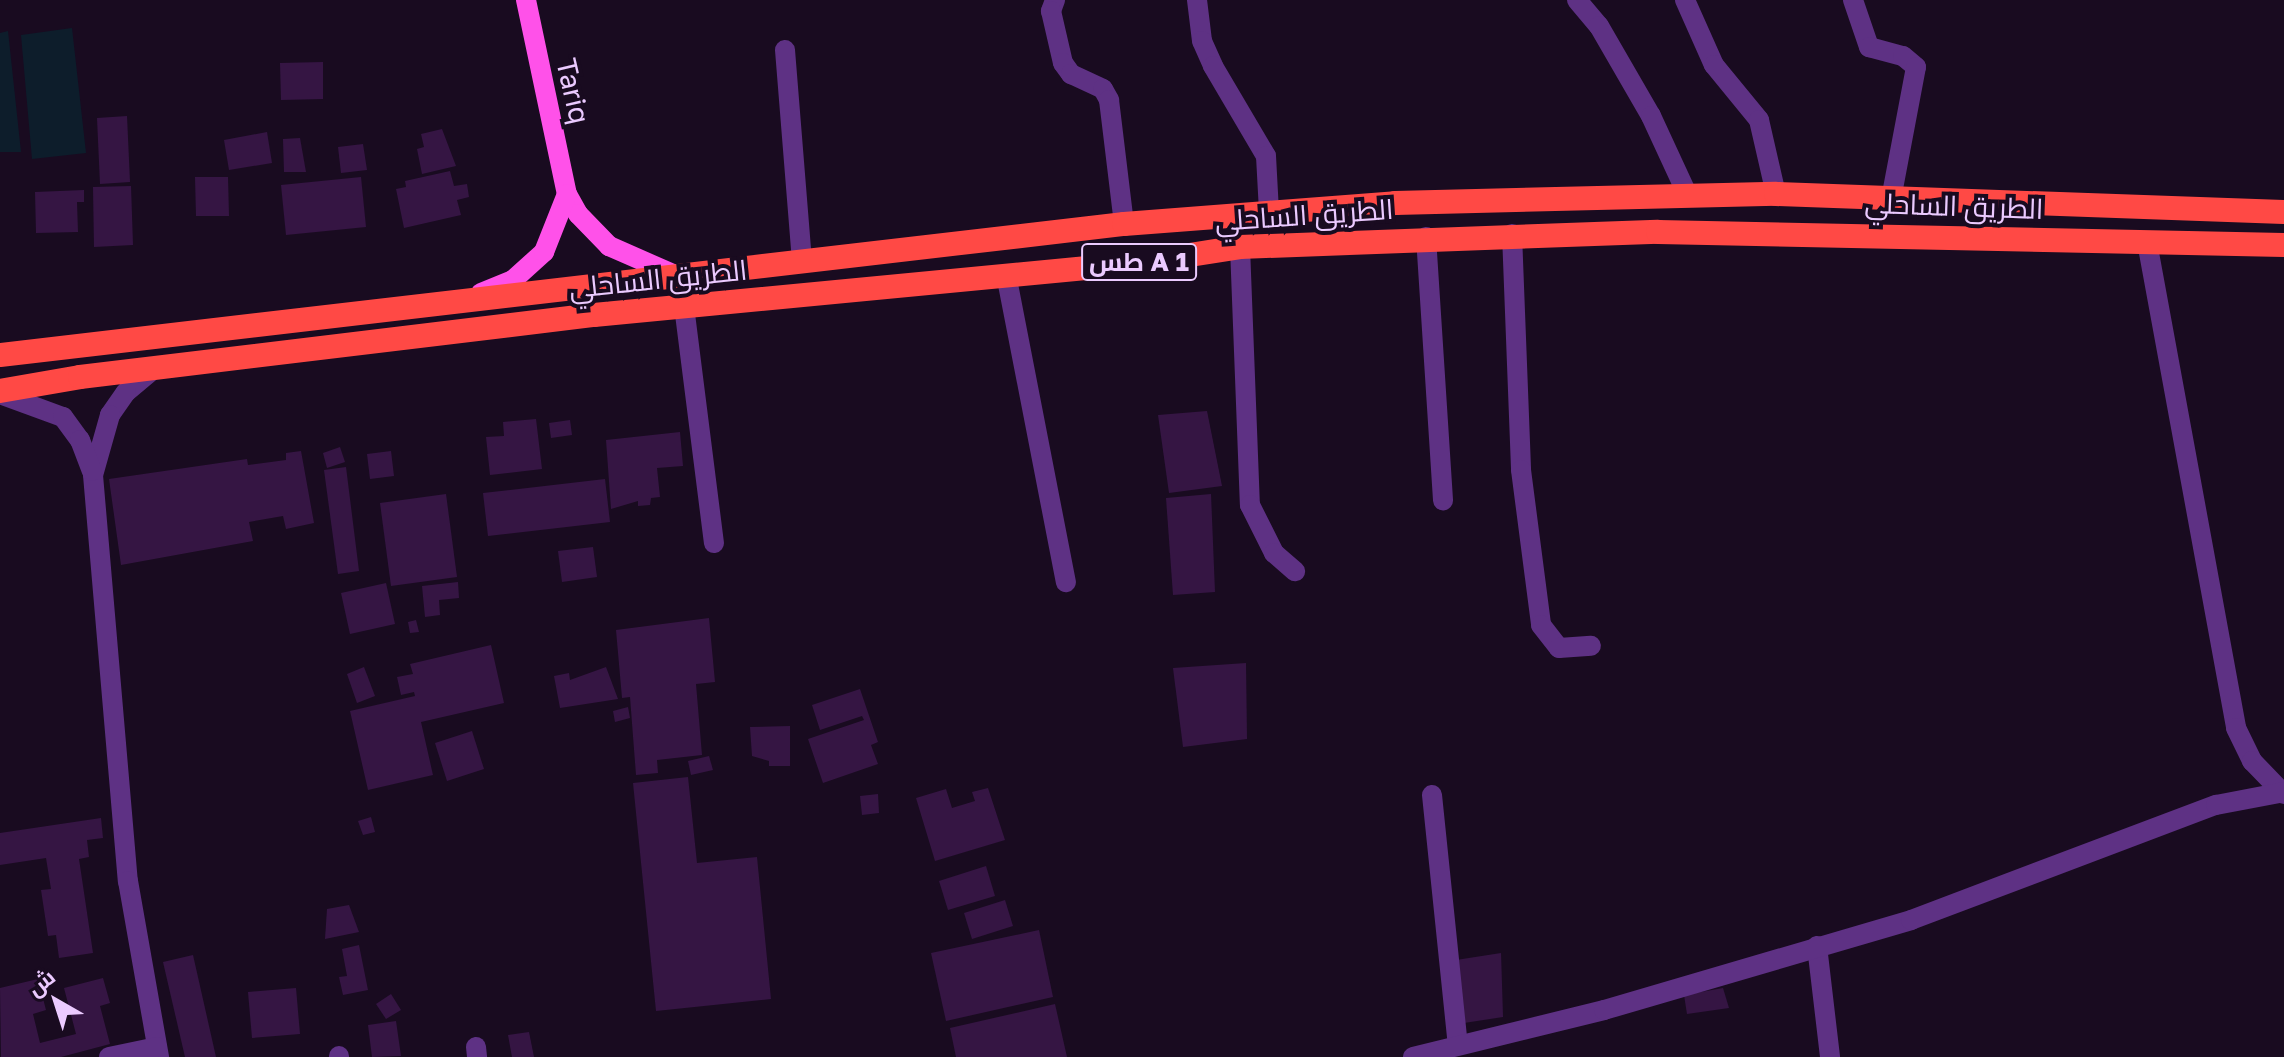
<!DOCTYPE html>
<html>
<head>
<meta charset="utf-8">
<style>
  body { margin:0 }
  #map { position:relative; width:2284px; height:1057px; overflow:hidden; background:#190b20; font-family:"Golos Text",Cairo,sans-serif }
  div>[style] { position:absolute }
  .green>* { inset:0; background:#0d1d2b }
  .building>* { inset:0; background:#351543 }
  .minor>* { height:20px; margin:-10px; padding:0 10px; transform-origin:10px; border-radius:10px; background:#5e3184 }
  .major>* { height:20px; margin:-10px; padding:0 10px; transform-origin:10px; border-radius:10px; background:#ff51e9 }
  .highway>* { height:24px; margin:-12px; padding:0 12px; transform-origin:12px; border-radius:12px; background:#ff4945 }
  span { translate:-50% -50%; white-space:nowrap; text-align:center; line-height:1.15; -webkit-text-stroke:8px #190b20; paint-order:stroke }
  .shield-label span { padding:2px 6px; background:#190b20; border:2px solid; border-radius:6px; -webkit-text-stroke-width:0 }
  .shield-label { font-size:26px; color:#ebcaff; font-weight:700 }
  .street-label { font-size:28px; color:#ebcaff }
  .north { position:absolute; left:16px; top:961px; width:80px; height:80px; -webkit-text-stroke:6px #190b20; paint-order:stroke; rotate:321deg; font-size:22px; font-weight:700; line-height:32px; text-align:center; color:#ebcaff }
  .north::after { content:''; display:block; margin:auto; width:28px; height:36px; background:#ebcaff; clip-path:polygon(50% 0,100% 100%,50% 72%,0 100%) }
</style>
</head>
<body>
<div id="map">
  <div class="green">
    <div style="clip-path:polygon(72px 28px,86px 153px,32px 159px,21px 35px)"></div>
    <div style="clip-path:polygon(8px 31px,21px 152px,0 152px,0 33px)"></div>
  </div>
  <div class="building">
    <div style="clip-path:polygon(323px 62px,323px 99px,281px 100px,280px 63px)"></div>
    <div style="clip-path:polygon(127px 116px,130px 182px,100px 184px,97px 118px)"></div>
    <div style="clip-path:polygon(442px 129px,456px 166px,422px 174px,417px 149px,424px 147px,421px 134px)"></div>
    <div style="clip-path:polygon(267px 132px,272px 163px,229px 170px,224px 140px)"></div>
    <div style="clip-path:polygon(300px 138px,306px 172px,284px 172px,283px 139px)"></div>
    <div style="clip-path:polygon(363px 144px,367px 170px,341px 173px,338px 147px)"></div>
    <div style="clip-path:polygon(450px 171px,454px 186px,467px 184px,469px 197px,457px 200px,461px 215px,404px 228px,396px 189px,406px 187px,405px 181px)"></div>
    <div style="clip-path:polygon(195px 177px,228px 177px,229px 216px,196px 216px)"></div>
    <div style="clip-path:polygon(361px 177px,366px 227px,286px 235px,281px 185px)"></div>
    <div style="clip-path:polygon(131px 186px,133px 245px,94px 247px,93px 187px)"></div>
    <div style="clip-path:polygon(84px 190px,84px 202px,77px 202px,78px 232px,36px 233px,35px 192px)"></div>
    <div style="clip-path:polygon(1207px 411px,1222px 486px,1169px 493px,1158px 415px)"></div>
    <div style="clip-path:polygon(536px 419px,542px 469px,490px 475px,486px 437px,504px 436px,503px 422px)"></div>
    <div style="clip-path:polygon(570px 420px,572px 435px,551px 438px,549px 423px)"></div>
    <div style="clip-path:polygon(680px 432px,683px 466px,657px 468px,660px 497px,651px 498px,650px 505px,638px 506px,638px 501px,611px 509px,606px 440px)"></div>
    <div style="clip-path:polygon(340px 447px,345px 462px,327px 468px,323px 453px)"></div>
    <div style="clip-path:polygon(301px 451px,314px 523px,286px 529px,283px 516px,249px 522px,253px 541px,121px 565px,109px 479px,247px 459px,248px 465px,286px 460px,286px 453px)"></div>
    <div style="clip-path:polygon(391px 451px,394px 476px,370px 479px,367px 454px)"></div>
    <div style="clip-path:polygon(346px 467px,359px 571px,338px 574px,324px 470px)"></div>
    <div style="clip-path:polygon(605px 479px,610px 522px,488px 536px,483px 493px)"></div>
    <div style="clip-path:polygon(446px 494px,457px 577px,391px 586px,380px 503px)"></div>
    <div style="clip-path:polygon(1211px 494px,1215px 592px,1173px 595px,1166px 498px)"></div>
    <div style="clip-path:polygon(593px 547px,597px 577px,562px 582px,558px 551px)"></div>
    <div style="clip-path:polygon(458px 582px,459px 598px,439px 600px,440px 615px,425px 617px,422px 586px)"></div>
    <div style="clip-path:polygon(386px 583px,395px 624px,350px 634px,341px 593px)"></div>
    <div style="clip-path:polygon(709px 618px,715px 682px,696px 684px,702px 755px,657px 760px,658px 773px,636px 775px,630px 697px,622px 698px,616px 630px)"></div>
    <div style="clip-path:polygon(416px 620px,419px 632px,410px 633px,408px 622px)"></div>
    <div style="clip-path:polygon(491px 645px,504px 703px,421px 722px,433px 775px,368px 790px,350px 711px,415px 696px,414px 692px,401px 695px,397px 677px,413px 674px,410px 664px)"></div>
    <div style="clip-path:polygon(1246px 663px,1247px 739px,1183px 747px,1173px 668px)"></div>
    <div style="clip-path:polygon(364px 667px,375px 696px,357px 703px,347px 674px)"></div>
    <div style="clip-path:polygon(606px 667px,618px 699px,560px 708px,554px 676px,569px 673px,570px 680px)"></div>
    <div style="clip-path:polygon(860px 689px,878px 742px,871px 745px,878px 764px,823px 783px,808px 739px,864px 720px,862px 716px,820px 730px,812px 705px)"></div>
    <div style="clip-path:polygon(628px 707px,630px 718px,615px 722px,613px 711px)"></div>
    <div style="clip-path:polygon(790px 726px,790px 766px,769px 766px,769px 761px,752px 756px,750px 727px)"></div>
    <div style="clip-path:polygon(472px 731px,484px 769px,447px 781px,435px 743px)"></div>
    <div style="clip-path:polygon(709px 756px,713px 770px,691px 775px,688px 761px)"></div>
    <div style="clip-path:polygon(688px 777px,697px 863px,757px 857px,771px 999px,656px 1011px,633px 783px)"></div>
    <div style="clip-path:polygon(988px 788px,1005px 840px,935px 861px,916px 798px,946px 789px,952px 808px,975px 801px,972px 792px)"></div>
    <div style="clip-path:polygon(878px 794px,879px 813px,862px 815px,860px 796px)"></div>
    <div style="clip-path:polygon(371px 817px,375px 832px,363px 835px,358px 821px)"></div>
    <div style="clip-path:polygon(101px 818px,103px 838px,87px 840px,89px 857px,79px 859px,93px 953px,59px 958px,56px 935px,48px 936px,41px 890px,51px 889px,46px 858px,0 865px,0 833px)"></div>
    <div style="clip-path:polygon(986px 866px,995px 896px,948px 910px,939px 881px)"></div>
    <div style="clip-path:polygon(1005px 900px,1013px 926px,972px 939px,964px 913px)"></div>
    <div style="clip-path:polygon(349px 905px,359px 932px,325px 939px,327px 909px)"></div>
    <div style="clip-path:polygon(1039px 930px,1053px 997px,946px 1021px,931px 953px)"></div>
    <div style="clip-path:polygon(359px 945px,368px 990px,343px 995px,339px 977px,347px 976px,342px 949px)"></div>
    <div style="clip-path:polygon(1501px 953px,1503px 1017px,1464px 1023px,1456px 960px)"></div>
    <div style="clip-path:polygon(193px 955px,216px 1057px,185px 1057px,163px 962px)"></div>
    <div style="clip-path:polygon(103px 978px,110px 1003px,100px 1006px,110px 1044px,61px 1057px,1px 1057px,0 988px,38px 979px,46px 1010px,33px 1014px,40px 1043px,76px 1034px,64px 988px)"></div>
    <div style="clip-path:polygon(296px 988px,300px 1034px,252px 1038px,248px 992px)"></div>
    <div style="clip-path:polygon(1723px 988px,1729px 1008px,1687px 1014px,1684px 995px)"></div>
    <div style="clip-path:polygon(391px 994px,401px 1010px,386px 1019px,376px 1004px)"></div>
    <div style="clip-path:polygon(1055px 1004px,1067px 1057px,956px 1057px,950px 1028px)"></div>
    <div style="clip-path:polygon(396px 1021px,401px 1056px,372px 1057px,368px 1025px)"></div>
    <div style="clip-path:polygon(529px 1032px,534px 1057px,512px 1057px,508px 1035px)"></div>
  </div>
  <div class="minor">
    <div style="left:1055px;top:0;width:12px;rotate:110deg"></div>
    <div style="left:1051px;top:11px;width:53px;rotate:77deg"></div>
    <div style="left:1063px;top:63px;width:14px;rotate:54deg"></div>
    <div style="left:1071px;top:74px;width:35px;rotate:25deg"></div>
    <div style="left:1103px;top:89px;width:13px;rotate:61deg"></div>
    <div style="left:1109px;top:100px;width:125px;rotate:83.1deg"></div>
    <div style="left:1197px;top:0;width:41px;rotate:83deg"></div>
    <div style="left:1202px;top:41px;width:27px;rotate:66deg"></div>
    <div style="left:1213px;top:66px;width:104px;rotate:59.5deg"></div>
    <div style="left:1266px;top:156px;width:56px;rotate:86.9deg"></div>
    <div style="left:1577px;top:0;width:34px;rotate:50deg"></div>
    <div style="left:1599px;top:26px;width:104px;rotate:60deg"></div>
    <div style="left:1651px;top:116px;width:86px;rotate:65.2deg"></div>
    <div style="left:1685px;top:0;width:71px;rotate:66deg"></div>
    <div style="left:1714px;top:65px;width:71px;rotate:50.7deg"></div>
    <div style="left:1759px;top:120px;width:76px;rotate:77.1deg"></div>
    <div style="left:1853px;top:0;width:50px;rotate:71.2deg"></div>
    <div style="left:1869px;top:47px;width:35px;rotate:15deg"></div>
    <div style="left:1903px;top:56px;width:17px;rotate:40deg"></div>
    <div style="left:1916px;top:67px;width:134px;rotate:100.7deg"></div>
    <div style="left:785px;top:50px;width:212px;rotate:85.4deg"></div>
    <div style="left:1512px;top:234px;width:236px;rotate:87.8deg"></div>
    <div style="left:1521px;top:470px;width:156px;rotate:82.6deg"></div>
    <div style="left:1541px;top:625px;width:29px;rotate:52deg"></div>
    <div style="left:1559px;top:648px;width:32px;rotate:-4deg"></div>
    <div style="left:1426px;top:237px;width:264px;rotate:86.3deg"></div>
    <div style="left:2147px;top:242px;width:494px;rotate:79.6deg"></div>
    <div style="left:2236px;top:728px;width:37px;rotate:64deg"></div>
    <div style="left:2252px;top:761px;width:46px;rotate:45.9deg"></div>
    <div style="left:1240px;top:247px;width:258px;rotate:87.8deg"></div>
    <div style="left:1250px;top:505px;width:54px;rotate:63.4deg"></div>
    <div style="left:1274px;top:553px;width:28px;rotate:41deg"></div>
    <div style="left:1006px;top:274px;width:314px;rotate:79deg"></div>
    <div style="left:684px;top:306px;width:239px;rotate:82.8deg"></div>
    <div style="left:156px;top:367px;width:39px;rotate:140deg"></div>
    <div style="left:126px;top:392px;width:28px;rotate:125deg"></div>
    <div style="left:110px;top:415px;width:62px;rotate:105.8deg"></div>
    <div style="left:93px;top:475px;width:408px;rotate:85.1deg"></div>
    <div style="left:128px;top:881px;width:179px;rotate:80deg"></div>
    <div style="left:0;top:394px;width:67px;rotate:20.1deg"></div>
    <div style="left:63px;top:417px;width:29px;rotate:54deg"></div>
    <div style="left:80px;top:440px;width:33px;rotate:69deg"></div>
    <div style="left:1432px;top:795px;width:251px;rotate:84.1deg"></div>
    <div style="left:1817px;top:946px;width:112px;rotate:83.3deg"></div>
    <div style="left:476px;top:1047px;width:10px;rotate:84deg"></div>
    <div style="left:339px;top:1056px;width:1px;rotate:90deg"></div>
    <div style="left:109px;top:1057px;width:49px;rotate:-11.8deg"></div>
    <div style="left:1413px;top:1057px;width:197px;rotate:-13.8deg"></div>
    <div style="left:1604px;top:1010px;width:320px;rotate:-16.3deg"></div>
    <div style="left:1911px;top:920px;width:326px;rotate:-20.7deg"></div>
    <div style="left:2216px;top:805px;width:69px;rotate:-10.8deg"></div>
  </div>
  <div class="major">
    <div style="left:526px;top:0;width:198px;rotate:78.1deg"></div>
    <div style="left:567px;top:194px;width:23px;rotate:61deg"></div>
    <div style="left:578px;top:214px;width:45px;rotate:45.9deg"></div>
    <div style="left:609px;top:246px;width:72px;rotate:23.7deg"></div>
    <div style="left:481px;top:293px;width:35px;rotate:-22deg"></div>
    <div style="left:513px;top:280px;width:42px;rotate:-42.1deg"></div>
    <div style="left:544px;top:252px;width:62px;rotate:-68.4deg"></div>
  </div>
  <div class="highway">
    <div style="left:0;top:355px;width:1132px;rotate:-6.65deg"></div>
    <div style="left:1124px;top:224px;width:272px;rotate:-4.4deg"></div>
    <div style="left:1395px;top:203px;width:381px;rotate:-1.4deg"></div>
    <div style="left:1776px;top:194px;width:508px;rotate:2.03deg"></div>
    <div style="left:0;top:391px;width:81px;rotate:-9.9deg"></div>
    <div style="left:80px;top:377px;width:518px;rotate:-6.88deg"></div>
    <div style="left:594px;top:315px;width:547px;rotate:-5.45deg"></div>
    <div style="left:1139px;top:263px;width:102px;rotate:-9deg"></div>
    <div style="left:1240px;top:247px;width:418px;rotate:-2.1deg"></div>
    <div style="left:1658px;top:232px;width:626px;rotate:1.19deg"></div>
  </div>
  <div class="shield-label">
    <span style="left:1139px;top:262px">طس A 1</span>
  </div>
  <div class="street-label">
    <span style="left:573px;top:91px;rotate:77deg">Tariq</span>
    <span style="left:1954px;top:206px;rotate:2deg">الطريق الساحلي</span>
    <span style="left:1304px;top:215px;rotate:-4deg">الطريق الساحلي</span>
    <span style="left:658px;top:279px;rotate:-6deg">الطريق الساحلي</span>
  </div>
  <div class="north">ش</div>
</div>
</body>
</html>
